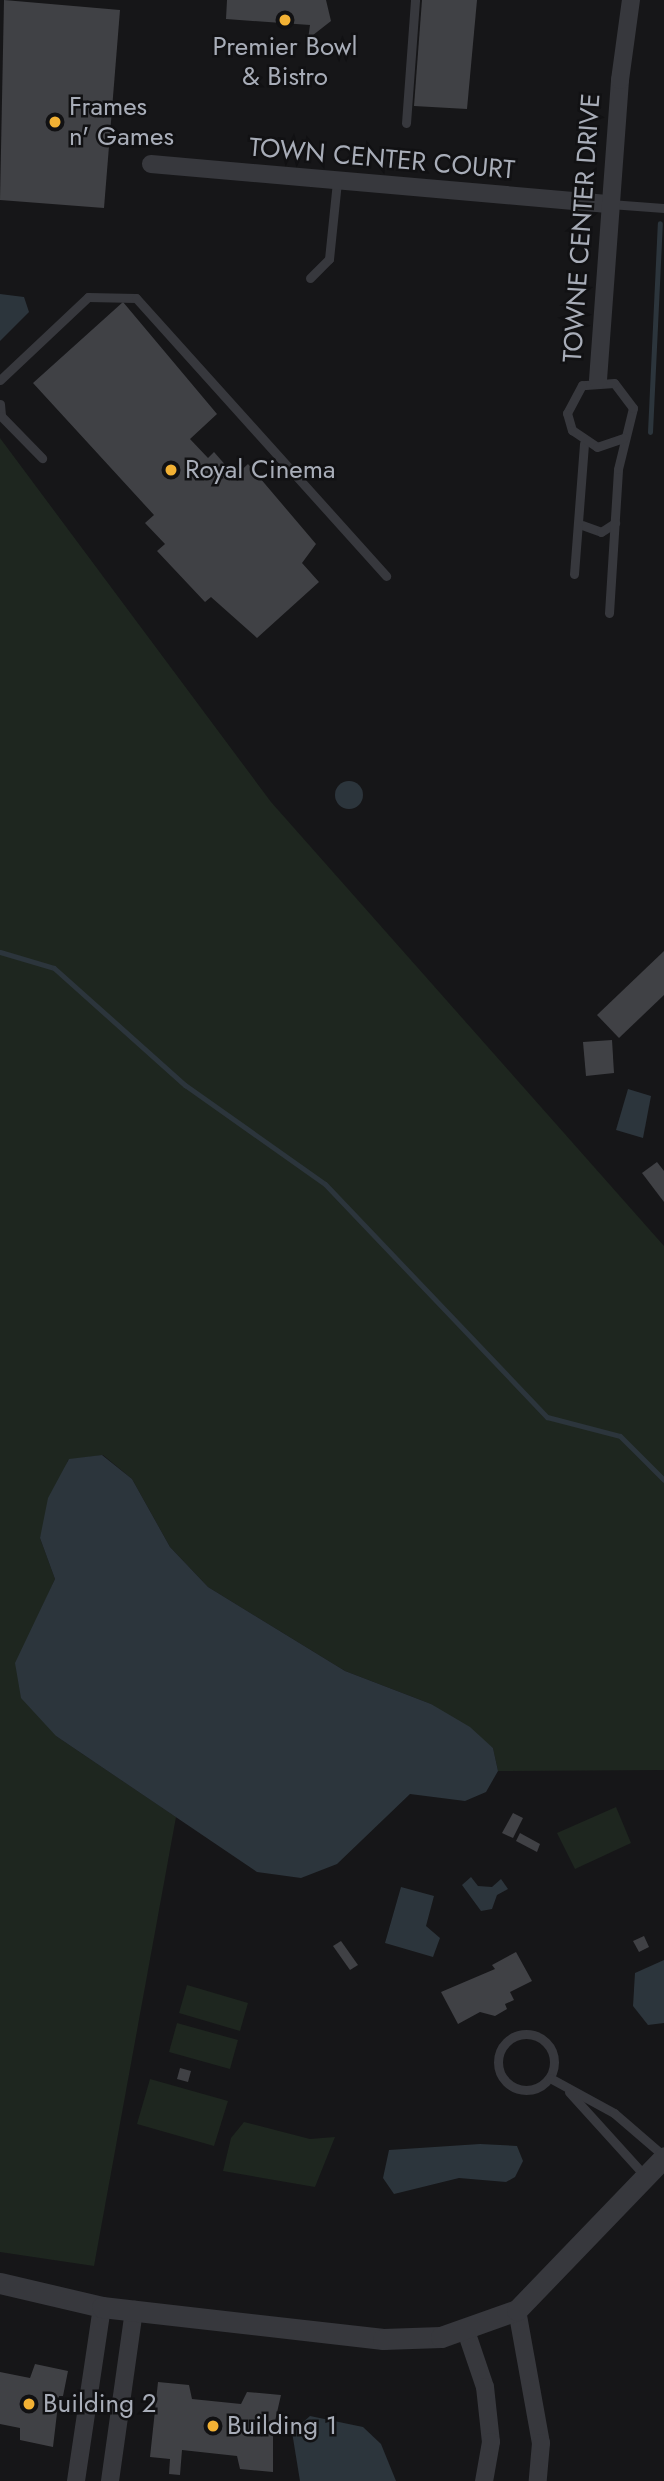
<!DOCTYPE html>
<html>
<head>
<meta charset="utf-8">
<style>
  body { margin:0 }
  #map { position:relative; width:664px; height:2481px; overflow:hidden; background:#161618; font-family:Jost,sans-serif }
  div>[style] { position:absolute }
  .green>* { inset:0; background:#1e261f }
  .water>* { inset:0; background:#2c353c }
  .round { border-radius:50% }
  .stream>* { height:5px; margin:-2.5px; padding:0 2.5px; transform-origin:2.5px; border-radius:2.5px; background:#2c353c }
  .building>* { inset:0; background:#404145 }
  .service>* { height:9px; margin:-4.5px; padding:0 4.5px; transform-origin:4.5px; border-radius:4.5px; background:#37383d }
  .service>.ring { margin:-4.5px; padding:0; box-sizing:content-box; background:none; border:9px solid #37383d; border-radius:50% }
  .minor>* { height:18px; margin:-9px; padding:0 9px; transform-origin:9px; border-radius:9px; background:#37383d }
  .tertiary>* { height:21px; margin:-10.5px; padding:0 10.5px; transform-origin:10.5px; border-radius:10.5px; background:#37383d }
  .dots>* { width:19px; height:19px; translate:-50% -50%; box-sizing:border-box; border:4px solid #111113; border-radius:50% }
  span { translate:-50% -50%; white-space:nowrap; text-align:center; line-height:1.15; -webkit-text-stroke:5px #111113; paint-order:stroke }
  .poi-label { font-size:26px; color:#a8adb8 }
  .left { translate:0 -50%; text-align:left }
  .street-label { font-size:26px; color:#a8adb8 }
</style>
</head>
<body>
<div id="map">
  <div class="green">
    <div style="clip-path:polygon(0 438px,271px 802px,664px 1246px,664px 1770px,498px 1771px,493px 1748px,431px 1704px,345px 1671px,208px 1587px,170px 1547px,132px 1479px,103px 1455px,68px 1460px,40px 1538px,55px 1579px,40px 1612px,56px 1736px,176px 1817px,94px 2266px,0 2252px)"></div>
    <div style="clip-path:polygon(616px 1807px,631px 1843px,575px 1869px,557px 1833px)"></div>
    <div style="clip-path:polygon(187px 1985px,248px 2003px,240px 2031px,179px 2013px)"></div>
    <div style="clip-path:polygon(177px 2023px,238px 2040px,230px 2069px,169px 2052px)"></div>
    <div style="clip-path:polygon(150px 2079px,228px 2101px,214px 2146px,137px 2124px)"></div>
    <div style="clip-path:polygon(244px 2122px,310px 2139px,335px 2137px,315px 2187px,223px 2171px,231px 2138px)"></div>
  </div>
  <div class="water">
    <div style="clip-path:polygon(0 294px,24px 297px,29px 312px,0 341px)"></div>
    <div class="round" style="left:335px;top:781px;width:28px;height:28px"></div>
    <div style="clip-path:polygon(628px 1089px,651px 1096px,643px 1138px,616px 1130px)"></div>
    <div style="clip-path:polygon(102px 1455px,132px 1479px,170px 1547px,208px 1587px,345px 1671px,431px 1704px,470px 1727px,493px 1748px,498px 1771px,486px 1792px,465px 1801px,410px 1794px,337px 1864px,301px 1878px,257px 1872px,56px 1736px,21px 1698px,15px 1663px,55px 1579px,40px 1538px,48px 1498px,69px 1459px)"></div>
    <div style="clip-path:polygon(471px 1877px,478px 1886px,492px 1887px,501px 1879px,508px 1889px,497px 1895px,492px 1909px,481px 1911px,462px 1885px)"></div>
    <div style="clip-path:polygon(401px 1887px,434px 1896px,426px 1926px,440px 1938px,433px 1957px,385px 1943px)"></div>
    <div style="clip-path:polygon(664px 1960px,664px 2023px,648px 2025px,633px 2006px,635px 1973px)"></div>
    <div style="clip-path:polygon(480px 2144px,517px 2146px,523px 2161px,515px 2177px,506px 2182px,459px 2178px,394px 2194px,383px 2178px,389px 2150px)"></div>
    <div style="clip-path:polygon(310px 2416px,363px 2427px,381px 2444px,396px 2481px,300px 2481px,292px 2432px)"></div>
  </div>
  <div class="stream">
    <div style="left:650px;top:432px;width:209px;rotate:-87.3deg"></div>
    <div style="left:0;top:952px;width:56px;rotate:16.5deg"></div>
    <div style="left:54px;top:968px;width:176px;rotate:41.8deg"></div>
    <div style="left:185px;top:1085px;width:171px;rotate:35.3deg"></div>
    <div style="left:325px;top:1184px;width:322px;rotate:46.4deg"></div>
    <div style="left:547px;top:1417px;width:75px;rotate:14.6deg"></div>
    <div style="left:620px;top:1436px;width:62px;rotate:45deg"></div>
  </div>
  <div class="building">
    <div style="clip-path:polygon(4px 0,120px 10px,104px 208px,0 200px)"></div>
    <div style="clip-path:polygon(227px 0,326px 0,331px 21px,308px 39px,310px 25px,226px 19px)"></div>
    <div style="clip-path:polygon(422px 0,477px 0,467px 109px,414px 106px)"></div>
    <div style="clip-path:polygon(123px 302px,217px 414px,190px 439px,208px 458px,214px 452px,235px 476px,248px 464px,316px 544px,302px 563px,319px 582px,257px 638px,211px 597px,205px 602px,157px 551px,165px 544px,145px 523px,154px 515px,33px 383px)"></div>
    <div style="clip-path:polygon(664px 951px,664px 995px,619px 1038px,597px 1015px)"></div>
    <div style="clip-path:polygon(612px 1040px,614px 1073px,586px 1076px,583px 1042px)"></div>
    <div style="clip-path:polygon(657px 1162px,664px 1171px,664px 1202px,642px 1173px)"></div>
    <div style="clip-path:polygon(513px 1813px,523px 1818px,513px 1838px,502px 1833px)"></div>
    <div style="clip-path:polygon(520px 1833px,540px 1844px,537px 1852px,516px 1841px)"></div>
    <div style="clip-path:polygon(644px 1936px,649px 1947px,639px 1952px,633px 1941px)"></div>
    <div style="clip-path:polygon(341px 1941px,358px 1965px,350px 1970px,333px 1946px)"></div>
    <div style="clip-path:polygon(516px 1952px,532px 1981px,510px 1992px,514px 2000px,505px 2004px,507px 2009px,495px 2016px,480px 2012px,458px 2024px,441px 1992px,495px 1969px,492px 1965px)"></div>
    <div style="clip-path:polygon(180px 2068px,191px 2071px,188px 2082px,177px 2079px)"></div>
    <div style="clip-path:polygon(35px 2364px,68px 2371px,63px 2396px,59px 2396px,53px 2447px,20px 2440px,20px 2428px,0 2424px,0 2372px,30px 2378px)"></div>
    <div style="clip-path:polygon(158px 2382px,189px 2385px,192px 2399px,241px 2404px,247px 2392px,281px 2395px,273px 2430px,273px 2472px,240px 2469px,237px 2456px,182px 2450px,180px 2475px,169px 2474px,170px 2459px,150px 2457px)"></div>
  </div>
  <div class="service">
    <div style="left:406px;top:123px;width:123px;rotate:-85.8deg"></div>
    <div style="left:610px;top:204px;width:54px;rotate:4.2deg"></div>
    <div style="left:310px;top:278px;width:27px;rotate:-45deg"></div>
    <div style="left:329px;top:259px;width:77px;rotate:-84.1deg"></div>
    <div style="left:0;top:380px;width:121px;rotate:-43.3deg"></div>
    <div style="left:88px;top:297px;width:48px;rotate:1.2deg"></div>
    <div style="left:136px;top:298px;width:374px;rotate:48deg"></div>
    <div style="left:0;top:404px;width:12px;rotate:85deg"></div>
    <div style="left:1px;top:416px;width:59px;rotate:45.7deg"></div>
    <div style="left:582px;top:525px;width:20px;rotate:20deg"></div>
    <div style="left:601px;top:532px;width:17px;rotate:-33deg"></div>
    <div style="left:574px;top:574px;width:131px;rotate:-85.6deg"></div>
    <div style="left:609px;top:613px;width:144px;rotate:-86.4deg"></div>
    <div style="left:618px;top:469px;width:63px;rotate:-76.2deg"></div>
    <div style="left:633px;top:408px;width:31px;rotate:-127deg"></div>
    <div style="left:614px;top:383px;width:32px;rotate:176deg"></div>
    <div style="left:582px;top:385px;width:32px;rotate:118deg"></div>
    <div style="left:567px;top:413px;width:18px;rotate:74deg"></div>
    <div style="left:572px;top:430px;width:30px;rotate:34deg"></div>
    <div style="left:597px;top:447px;width:28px;rotate:-19deg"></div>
    <div class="ring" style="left:498px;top:2034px;width:47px;height:47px"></div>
    <div style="left:550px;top:2078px;width:73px;rotate:28.7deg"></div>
    <div style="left:614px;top:2113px;width:66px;rotate:40.7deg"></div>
    <div style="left:569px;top:2092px;width:115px;rotate:47.8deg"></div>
  </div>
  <div class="minor">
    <div style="left:151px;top:164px;width:461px;rotate:5deg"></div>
    <div style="left:598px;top:380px;width:301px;rotate:-85.8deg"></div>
    <div style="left:620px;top:80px;width:81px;rotate:-82.2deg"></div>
    <div style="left:517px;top:2310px;width:135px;rotate:79.8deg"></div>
    <div style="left:541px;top:2443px;width:38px;rotate:95deg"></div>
    <div style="left:466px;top:2331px;width:59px;rotate:71.3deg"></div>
    <div style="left:485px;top:2387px;width:55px;rotate:83.8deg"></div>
    <div style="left:491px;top:2442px;width:40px;rotate:100deg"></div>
    <div style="left:76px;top:2481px;width:176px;rotate:-81.5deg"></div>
    <div style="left:110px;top:2481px;width:173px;rotate:-82deg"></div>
  </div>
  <div class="tertiary">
    <div style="left:0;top:2283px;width:105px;rotate:13.2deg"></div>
    <div style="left:102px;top:2307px;width:283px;rotate:6.5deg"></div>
    <div style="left:383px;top:2339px;width:58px;rotate:-2deg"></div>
    <div style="left:441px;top:2337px;width:81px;rotate:-19.6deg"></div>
    <div style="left:517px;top:2310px;width:212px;rotate:-46.1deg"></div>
  </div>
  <div class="dots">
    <div style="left:285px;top:20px;background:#f2b134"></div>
    <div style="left:55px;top:122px;background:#f2b134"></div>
    <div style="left:171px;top:470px;background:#f2b134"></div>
    <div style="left:29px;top:2404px;background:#f2b134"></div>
    <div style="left:213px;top:2426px;background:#f2b134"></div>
  </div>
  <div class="poi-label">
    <span style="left:285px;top:62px">Premier Bowl<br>&amp; Bistro</span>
    <span class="left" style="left:69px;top:122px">Frames<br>n' Games</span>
    <span class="left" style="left:185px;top:470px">Royal Cinema</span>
    <span class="left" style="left:43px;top:2404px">Building 2</span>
    <span class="left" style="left:227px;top:2426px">Building 1</span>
  </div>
  <div class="street-label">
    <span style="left:382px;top:159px;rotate:5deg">TOWN CENTER COURT</span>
    <span style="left:582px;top:228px;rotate:-86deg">TOWNE CENTER DRIVE</span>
  </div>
</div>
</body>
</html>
